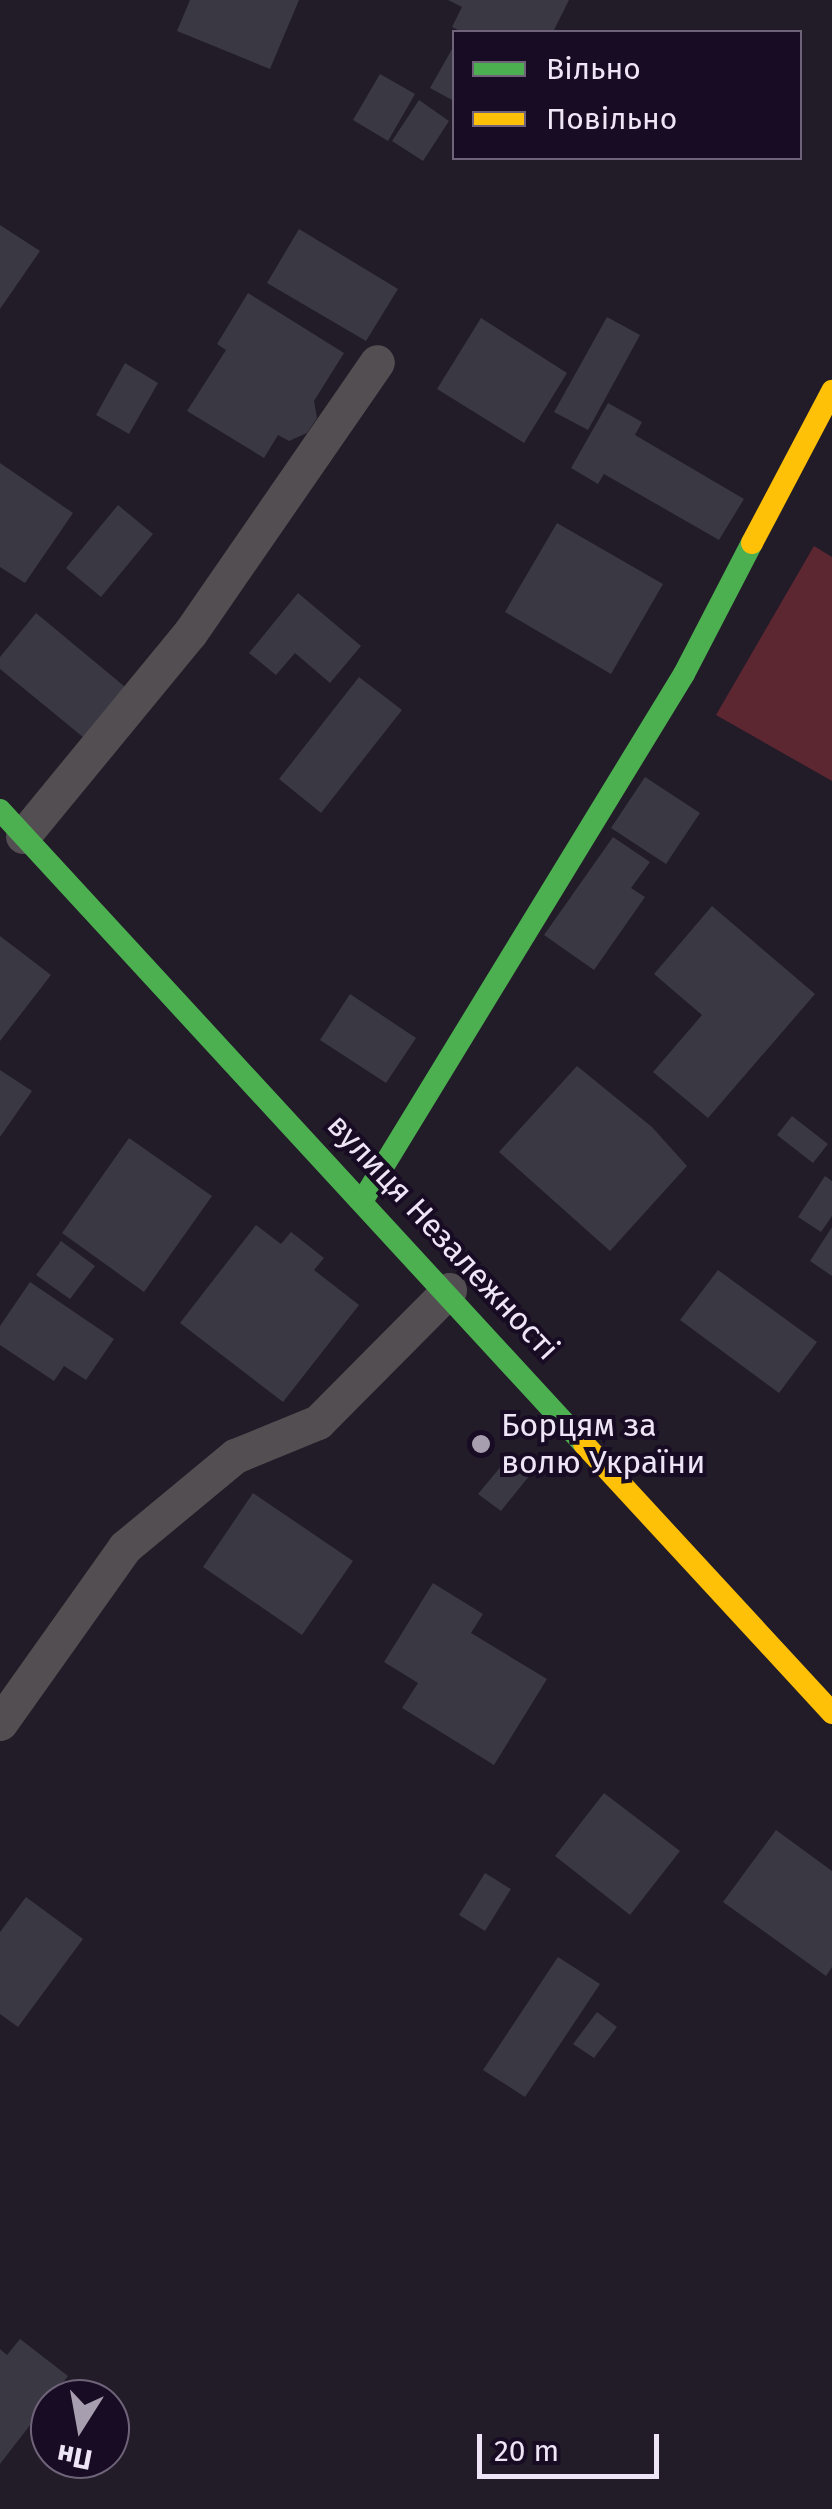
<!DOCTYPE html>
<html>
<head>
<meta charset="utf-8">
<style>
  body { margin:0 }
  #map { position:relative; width:832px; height:2509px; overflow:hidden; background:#221b28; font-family:"Fira Sans",sans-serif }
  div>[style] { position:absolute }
  .green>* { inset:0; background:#5d2732 }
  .building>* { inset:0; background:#3a3843 }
  .lane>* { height:35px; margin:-17.5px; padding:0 17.5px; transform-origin:17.5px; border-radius:17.5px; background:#534e52 }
  .fast>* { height:22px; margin:-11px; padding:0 11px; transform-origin:11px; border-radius:11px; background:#4caf50 }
  .slow>* { height:22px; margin:-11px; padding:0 11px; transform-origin:11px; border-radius:11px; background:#ffc107 }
  .dots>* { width:28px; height:28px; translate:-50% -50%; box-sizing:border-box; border:5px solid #180c24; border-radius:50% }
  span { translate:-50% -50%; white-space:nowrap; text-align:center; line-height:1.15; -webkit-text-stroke:8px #180c24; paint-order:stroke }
  .street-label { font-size:32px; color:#eee6f7 }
  .poi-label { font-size:32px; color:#eee6f7 }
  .left { translate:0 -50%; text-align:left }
  .legend { position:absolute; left:452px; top:30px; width:350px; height:130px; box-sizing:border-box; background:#180c24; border:2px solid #6e6378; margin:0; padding:12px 18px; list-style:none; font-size:30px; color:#eee6f7 }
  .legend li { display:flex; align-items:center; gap:20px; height:50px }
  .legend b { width:50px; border:2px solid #6e6378 }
  .north { position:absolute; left:30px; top:2379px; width:100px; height:100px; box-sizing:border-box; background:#180c24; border:2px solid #6e6378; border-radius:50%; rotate:191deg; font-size:28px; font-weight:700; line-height:40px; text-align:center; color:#eee6f7 }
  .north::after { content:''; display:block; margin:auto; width:35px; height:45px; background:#a79faf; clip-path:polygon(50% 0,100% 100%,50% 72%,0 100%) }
  .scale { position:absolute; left:477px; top:2434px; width:182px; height:45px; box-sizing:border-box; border:5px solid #eee6f7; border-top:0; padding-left:12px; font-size:30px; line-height:35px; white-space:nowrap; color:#eee6f7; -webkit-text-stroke:8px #180c24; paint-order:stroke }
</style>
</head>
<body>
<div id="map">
  <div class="green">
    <div style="clip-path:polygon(814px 546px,832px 557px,832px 781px,716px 715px)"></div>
  </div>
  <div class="building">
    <div style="clip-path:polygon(190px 0,299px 0,270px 69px,177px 31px)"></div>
    <div style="clip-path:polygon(448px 0,569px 0,553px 32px,462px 32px,452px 27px,462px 7px)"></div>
    <div style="clip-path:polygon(452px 49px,454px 51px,454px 101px,430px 88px)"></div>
    <div style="clip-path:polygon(380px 74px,415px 94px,388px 141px,353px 120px)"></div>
    <div style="clip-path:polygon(419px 100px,449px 121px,423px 161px,392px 141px)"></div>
    <div style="clip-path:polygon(0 225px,40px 251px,0 309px)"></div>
    <div style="clip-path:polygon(299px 229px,398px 289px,366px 341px,267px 283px)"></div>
    <div style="clip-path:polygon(248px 293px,344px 353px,314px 401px,317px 418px,307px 433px,289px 441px,278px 435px,264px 458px,187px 411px,226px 350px,217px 344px)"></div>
    <div style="clip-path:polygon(607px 317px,640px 335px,588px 430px,554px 412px)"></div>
    <div style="clip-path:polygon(481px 318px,567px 373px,524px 443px,437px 389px)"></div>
    <div style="clip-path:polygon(125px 363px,158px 383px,129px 434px,96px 415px)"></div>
    <div style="clip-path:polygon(608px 403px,642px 422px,635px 435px,744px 499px,719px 540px,604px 474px,598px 484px,571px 468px)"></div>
    <div style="clip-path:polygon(0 463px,73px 513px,25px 583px,0 567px)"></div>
    <div style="clip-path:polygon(118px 505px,153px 534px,101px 597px,66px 568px)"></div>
    <div style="clip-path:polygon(557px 523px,663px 584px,611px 674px,505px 612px)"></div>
    <div style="clip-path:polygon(298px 593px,361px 646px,330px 683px,295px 653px,276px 675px,249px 653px)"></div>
    <div style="clip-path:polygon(36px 613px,130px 691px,89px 742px,0 669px,0 657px)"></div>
    <div style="clip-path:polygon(359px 677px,402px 710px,321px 813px,279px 779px)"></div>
    <div style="clip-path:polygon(645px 777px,700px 813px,666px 864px,611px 828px)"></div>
    <div style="clip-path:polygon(613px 837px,650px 862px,631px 888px,645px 897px,594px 970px,544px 935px)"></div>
    <div style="clip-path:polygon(712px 906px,815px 994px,708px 1118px,653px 1072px,702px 1015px,654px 974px)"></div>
    <div style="clip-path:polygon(0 936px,51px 975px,0 1041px)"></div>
    <div style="clip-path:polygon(350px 994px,416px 1038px,386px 1083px,320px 1040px)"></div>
    <div style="clip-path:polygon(577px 1066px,652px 1127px,687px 1166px,610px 1251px,499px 1152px)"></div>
    <div style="clip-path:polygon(0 1070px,32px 1091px,0 1137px)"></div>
    <div style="clip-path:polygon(792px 1116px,828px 1144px,813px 1163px,777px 1135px)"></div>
    <div style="clip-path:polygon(129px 1138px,212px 1196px,144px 1292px,62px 1233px)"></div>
    <div style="clip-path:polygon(825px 1176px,832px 1181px,832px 1216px,821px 1232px,798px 1217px)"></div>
    <div style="clip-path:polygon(256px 1225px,281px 1244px,291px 1232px,324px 1258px,314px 1270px,359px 1305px,283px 1402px,180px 1323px)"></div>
    <div style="clip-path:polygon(832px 1227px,832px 1276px,810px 1261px)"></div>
    <div style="clip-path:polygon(61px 1241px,95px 1266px,70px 1299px,36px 1275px)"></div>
    <div style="clip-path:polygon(718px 1270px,817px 1342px,779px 1393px,680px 1320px)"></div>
    <div style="clip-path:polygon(30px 1282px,114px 1339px,86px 1380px,64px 1366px,54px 1381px,0 1345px,0 1326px)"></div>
    <div style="clip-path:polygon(512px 1453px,534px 1470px,501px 1511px,478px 1494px)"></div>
    <div style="clip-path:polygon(253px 1493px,353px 1561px,302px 1635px,203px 1567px)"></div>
    <div style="clip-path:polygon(433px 1583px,483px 1614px,471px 1633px,547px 1679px,494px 1765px,402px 1708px,418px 1683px,384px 1662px)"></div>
    <div style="clip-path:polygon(604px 1793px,680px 1851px,630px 1915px,555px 1856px)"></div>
    <div style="clip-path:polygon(776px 1830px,832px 1871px,832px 1967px,826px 1976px,723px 1902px)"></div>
    <div style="clip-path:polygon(485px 1873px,511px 1889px,485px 1931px,459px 1915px)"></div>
    <div style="clip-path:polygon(26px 1897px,83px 1939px,18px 2027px,0 2014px,0 1932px)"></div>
    <div style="clip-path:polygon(558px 1957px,600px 1984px,525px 2097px,483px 2070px)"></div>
    <div style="clip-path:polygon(597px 2012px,617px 2027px,594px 2058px,573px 2044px)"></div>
    <div style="clip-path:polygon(20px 2339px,68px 2376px,0 2464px,0 2349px,7px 2355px)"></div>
  </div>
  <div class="lane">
    <div style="left:23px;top:836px;width:263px;rotate:-50.6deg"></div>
    <div style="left:190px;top:633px;width:329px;rotate:-55.4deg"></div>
    <div style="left:0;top:1723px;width:216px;rotate:-54.6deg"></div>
    <div style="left:125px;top:1547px;width:143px;rotate:-39.6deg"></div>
    <div style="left:235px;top:1456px;width:90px;rotate:-22.3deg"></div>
    <div style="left:318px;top:1422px;width:186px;rotate:-45.2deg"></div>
  </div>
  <div class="fast">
    <div style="left:0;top:810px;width:862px;rotate:47.35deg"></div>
    <div style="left:364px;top:1198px;width:614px;rotate:-58.59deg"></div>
    <div style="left:684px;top:674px;width:148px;rotate:-62.6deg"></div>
  </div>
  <div class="slow">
    <div style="left:752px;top:543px;width:172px;rotate:-62.2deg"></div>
    <div style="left:584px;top:1444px;width:366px;rotate:47.3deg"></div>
  </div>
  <div class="dots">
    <div style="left:481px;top:1444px;background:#a79faf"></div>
  </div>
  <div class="street-label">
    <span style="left:443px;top:1237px;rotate:47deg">вулиця Незалежності</span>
  </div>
  <div class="poi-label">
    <span class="left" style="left:501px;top:1444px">Борцям за<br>волю України</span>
  </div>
  <ul class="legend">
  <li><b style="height:12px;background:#4caf50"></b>Вільно</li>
  <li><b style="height:12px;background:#ffc107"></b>Повільно</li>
  </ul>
  <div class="north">Пн</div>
  <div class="scale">20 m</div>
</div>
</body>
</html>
